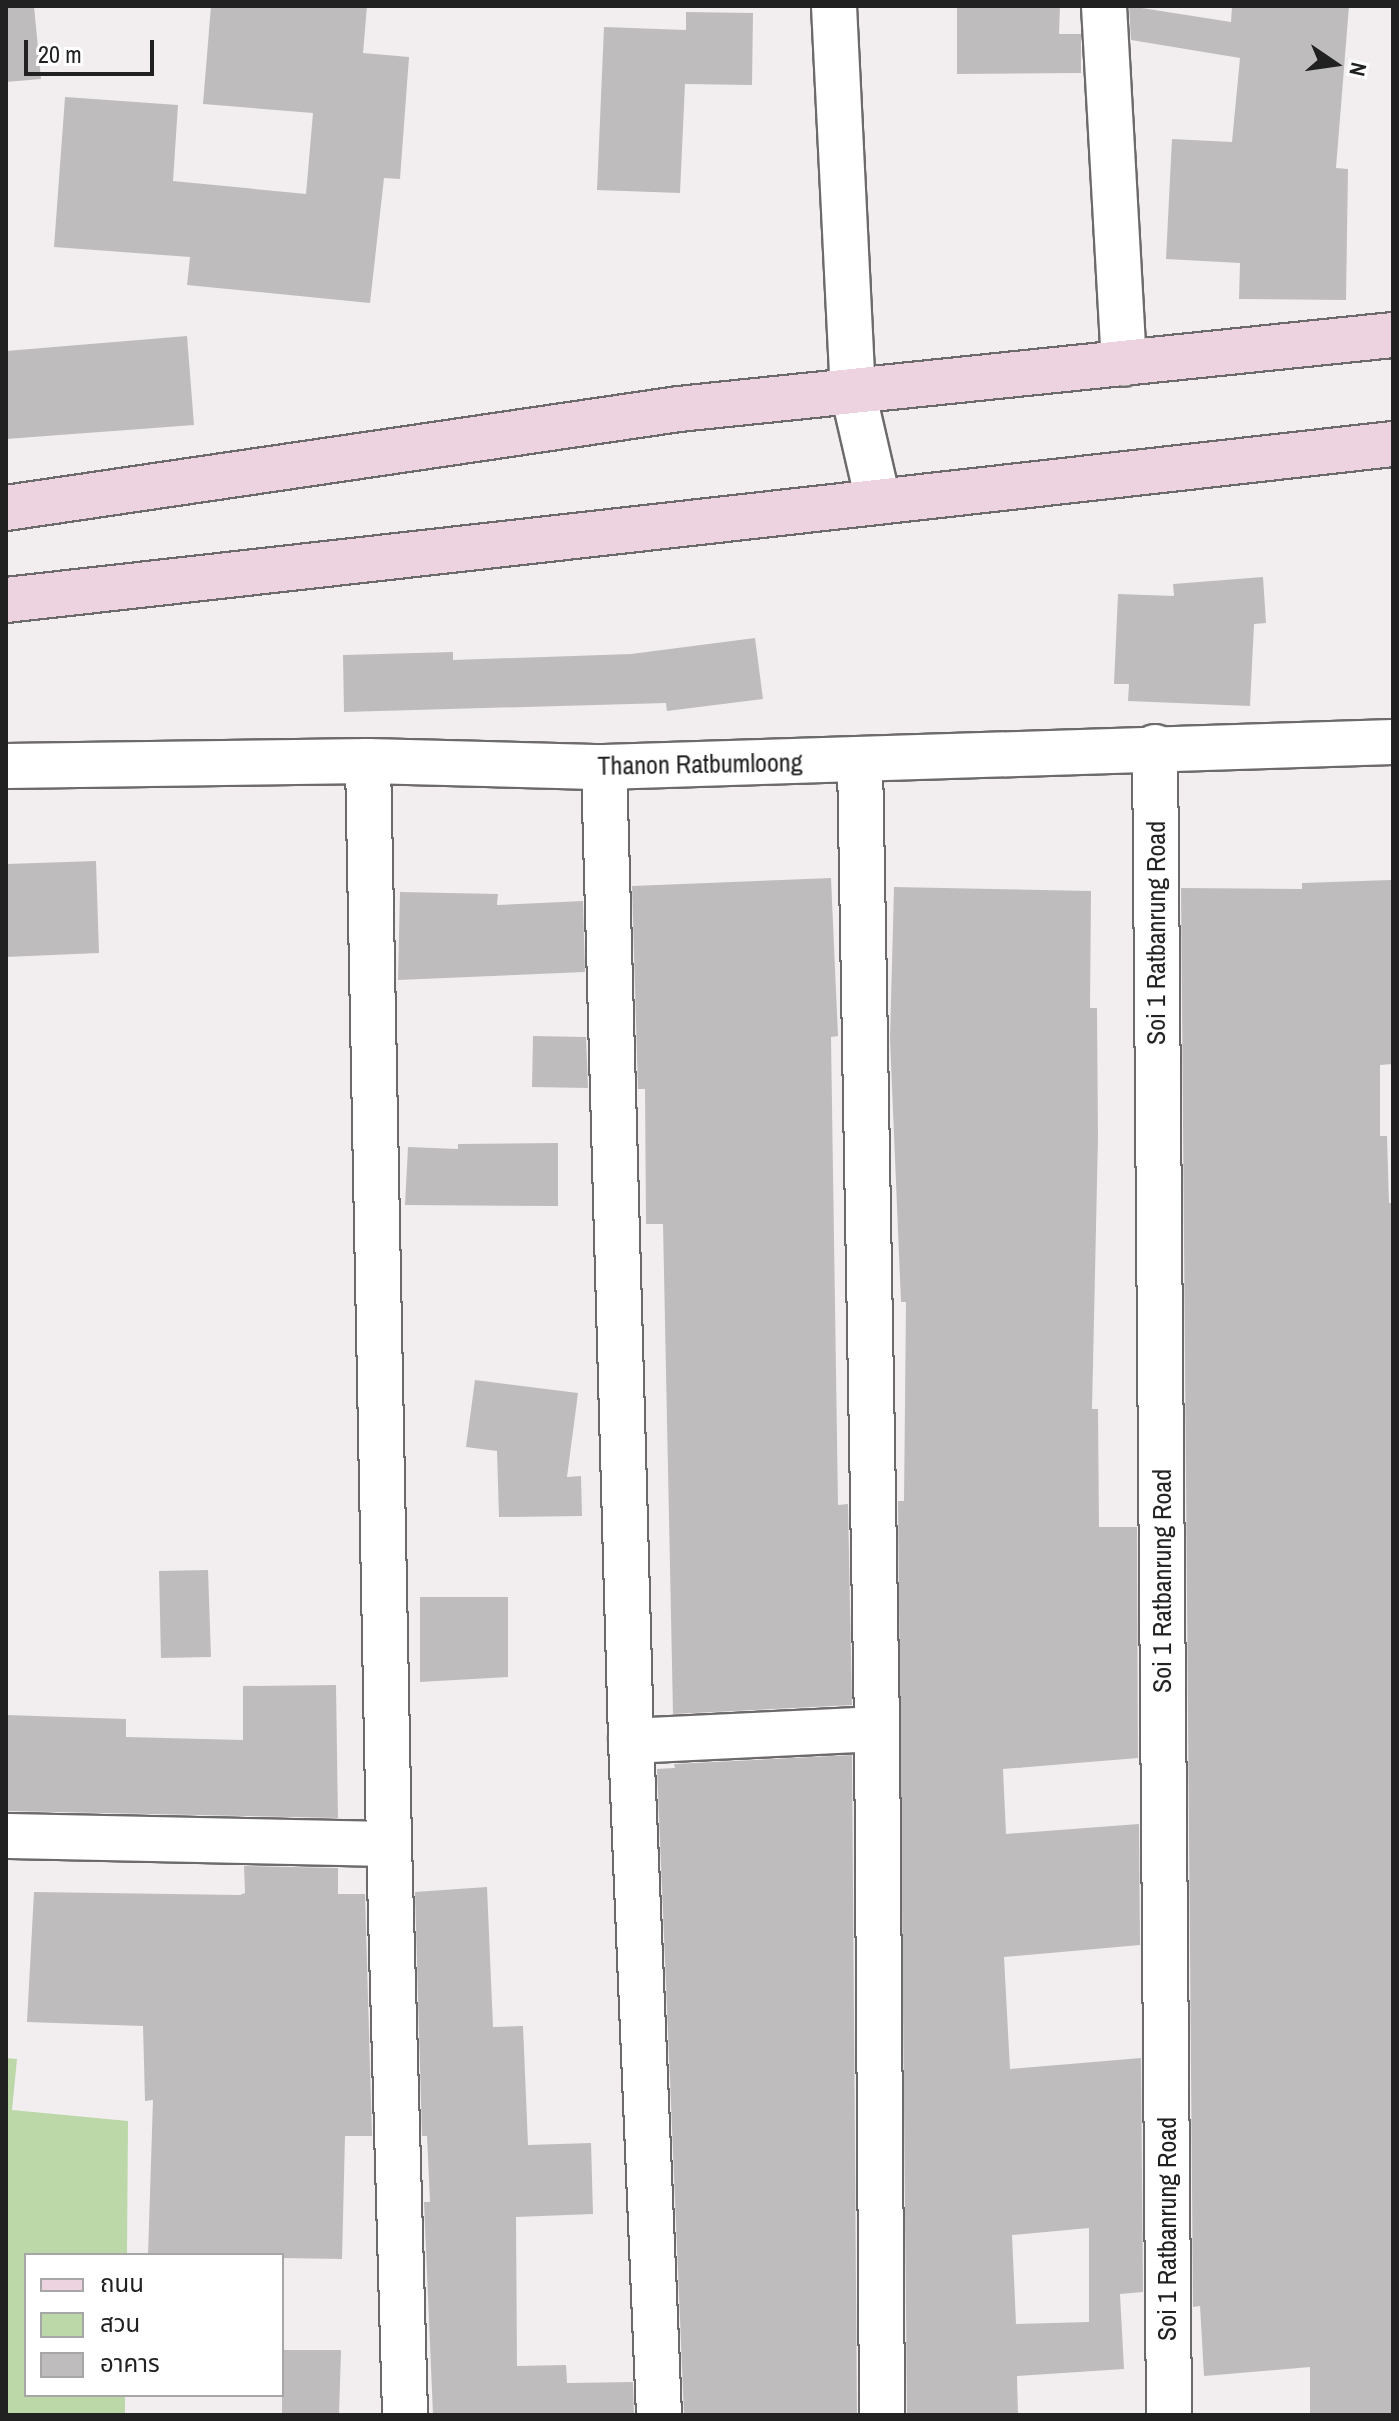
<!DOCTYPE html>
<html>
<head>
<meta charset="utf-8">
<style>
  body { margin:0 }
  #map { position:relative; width:1399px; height:2421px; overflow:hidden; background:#f2eef0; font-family:"Archivo Narrow","Noto Sans Thai",sans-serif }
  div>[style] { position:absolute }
  .green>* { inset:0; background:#bcd8a9 }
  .building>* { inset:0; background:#bfbcbe }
  .roads { filter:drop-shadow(2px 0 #6d6a6b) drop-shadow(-2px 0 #6d6a6b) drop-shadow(0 2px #6d6a6b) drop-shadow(0 -2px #6d6a6b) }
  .minor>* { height:44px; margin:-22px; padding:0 22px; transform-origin:22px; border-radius:22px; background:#fff }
  .tertiary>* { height:44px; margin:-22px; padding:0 22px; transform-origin:22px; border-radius:22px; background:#fff }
  .secondary>* { height:44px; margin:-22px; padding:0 22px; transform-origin:22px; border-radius:22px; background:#edd3e0 }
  span { translate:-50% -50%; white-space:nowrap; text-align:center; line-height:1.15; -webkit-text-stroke:7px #fff; paint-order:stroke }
  .street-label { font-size:26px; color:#222121 }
  .frame { position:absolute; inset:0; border:8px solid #222121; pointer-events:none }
  .legend { position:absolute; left:24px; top:2253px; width:260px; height:144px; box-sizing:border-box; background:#fff; border:2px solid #a7a6a6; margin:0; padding:10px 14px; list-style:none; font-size:24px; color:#222121 }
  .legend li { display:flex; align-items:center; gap:16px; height:40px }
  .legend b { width:40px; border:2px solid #a7a6a6 }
  .north { position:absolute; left:1295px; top:24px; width:80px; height:80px; -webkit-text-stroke:6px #fff; paint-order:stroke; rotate:103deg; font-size:22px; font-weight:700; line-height:32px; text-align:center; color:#222121 }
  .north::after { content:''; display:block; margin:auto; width:28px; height:36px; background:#222121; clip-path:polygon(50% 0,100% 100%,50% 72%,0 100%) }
  .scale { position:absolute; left:24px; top:40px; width:130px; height:36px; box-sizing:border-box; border:4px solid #222121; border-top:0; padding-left:10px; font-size:24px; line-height:28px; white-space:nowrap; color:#222121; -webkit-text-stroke:6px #fff; paint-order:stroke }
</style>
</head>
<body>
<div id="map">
  <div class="green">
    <div style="clip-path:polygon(6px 2058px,17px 2059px,12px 2110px,128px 2121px,127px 2255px,26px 2255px,26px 2395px,125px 2395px,125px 2415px,6px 2415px)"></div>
  </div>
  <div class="building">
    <div style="clip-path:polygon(6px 6px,34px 6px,41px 79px,6px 82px)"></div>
    <div style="clip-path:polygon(211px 6px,367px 6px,363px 53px,409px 57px,400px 179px,384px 178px,370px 303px,187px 285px,190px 257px,54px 247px,65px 97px,178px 105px,173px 181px,306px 194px,313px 113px,203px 104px)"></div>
    <div style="clip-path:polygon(957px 6px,1060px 6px,1059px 34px,1081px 34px,1081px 73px,957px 74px)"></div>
    <div style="clip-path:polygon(1129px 6px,1231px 22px,1232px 6px,1349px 6px,1336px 168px,1348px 169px,1346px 300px,1239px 299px,1240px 263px,1166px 259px,1172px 139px,1232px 142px,1240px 58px,1131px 40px)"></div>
    <div style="clip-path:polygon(686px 12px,753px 13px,752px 85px,685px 84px,680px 193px,597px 190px,604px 27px,686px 30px)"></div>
    <div style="clip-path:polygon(187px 336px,194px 425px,6px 439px,6px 351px)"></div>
    <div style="clip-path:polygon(1263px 577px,1266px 623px,1254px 624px,1250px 706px,1128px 701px,1129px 684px,1114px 684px,1118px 594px,1174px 596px,1173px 584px)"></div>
    <div style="clip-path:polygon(755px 638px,763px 699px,667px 711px,666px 703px,344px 712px,343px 655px,453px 652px,453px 660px,631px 654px)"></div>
    <div style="clip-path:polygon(96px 861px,99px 953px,6px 957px,6px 864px)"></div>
    <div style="clip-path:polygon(831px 878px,838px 1036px,831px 1037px,838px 1505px,848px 1504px,852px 1705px,673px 1714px,663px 1224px,646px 1224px,645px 1089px,638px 1089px,632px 886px)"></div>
    <div style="clip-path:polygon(1391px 880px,1393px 1064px,1380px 1065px,1380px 1136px,1387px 1136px,1389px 1203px,1393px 1203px,1393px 2415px,1310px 2415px,1310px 2367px,1204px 2376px,1200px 2306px,1193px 2307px,1181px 888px,1302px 889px,1302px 883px)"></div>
    <div style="clip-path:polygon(evenodd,894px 887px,1091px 891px,1090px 1008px,1097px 1008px,1098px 1137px,1092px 1409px,1098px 1409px,1099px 1527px,1137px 1527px,1138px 1758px,1003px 1769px,1006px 1834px,1139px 1824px,1140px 1945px,1004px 1957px,1010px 2069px,1141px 2058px,1143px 2292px,1120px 2294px,1124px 2369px,1017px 2376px,1018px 2415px,907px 2415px,898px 1501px,904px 1501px,906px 1302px,901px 1302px,890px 1039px,894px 887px,1089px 2228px,1089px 2322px,1016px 2324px,1012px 2235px,1089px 2228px)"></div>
    <div style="clip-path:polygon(400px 892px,498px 894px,497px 905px,583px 901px,585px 972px,398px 980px)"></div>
    <div style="clip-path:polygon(533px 1036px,586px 1037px,588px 1088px,532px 1087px)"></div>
    <div style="clip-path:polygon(558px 1143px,558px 1206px,405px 1205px,408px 1147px,458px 1149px,458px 1144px)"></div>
    <div style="clip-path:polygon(475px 1380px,578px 1393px,567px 1477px,581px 1476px,582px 1516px,499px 1517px,497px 1451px,466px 1447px)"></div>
    <div style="clip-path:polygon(208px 1570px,211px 1657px,161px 1658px,159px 1571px)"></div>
    <div style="clip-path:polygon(420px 1597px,508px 1597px,508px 1677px,420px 1682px)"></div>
    <div style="clip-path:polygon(336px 1685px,338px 1818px,6px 1811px,6px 1715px,126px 1719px,126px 1737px,243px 1740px,243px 1686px)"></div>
    <div style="clip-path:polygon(852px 1755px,857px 2415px,684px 2415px,657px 1769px,675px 1768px,674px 1764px)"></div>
    <div style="clip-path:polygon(244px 1866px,338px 1868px,338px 1894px,365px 1894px,372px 2136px,345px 2136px,342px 2259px,282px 2258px,282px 2255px,148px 2255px,153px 2100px,145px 2101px,143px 2026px,27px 2022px,34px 1892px,240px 1895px,245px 1893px)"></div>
    <div style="clip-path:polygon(487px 1887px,493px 2027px,523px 2026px,528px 2145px,591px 2143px,593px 2214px,516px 2217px,517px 2366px,566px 2365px,567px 2383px,633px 2382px,634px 2415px,433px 2415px,424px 2202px,430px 2202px,427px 2136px,422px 2136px,415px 1892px)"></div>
    <div style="clip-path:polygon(282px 2350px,341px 2350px,339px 2415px,282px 2415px)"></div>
  </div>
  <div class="roads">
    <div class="minor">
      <div style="left:834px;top:6px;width:386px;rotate:87.2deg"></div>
      <div style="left:853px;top:392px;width:111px;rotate:77deg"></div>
      <div style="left:1104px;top:6px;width:358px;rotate:86.8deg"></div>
      <div style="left:1155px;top:747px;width:1668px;rotate:89.52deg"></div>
      <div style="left:368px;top:761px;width:1083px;rotate:88.89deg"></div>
      <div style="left:389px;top:1844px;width:571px;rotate:88.39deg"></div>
      <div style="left:860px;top:761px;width:968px;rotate:88.99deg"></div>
      <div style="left:877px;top:1729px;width:686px;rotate:89.58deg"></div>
      <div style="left:604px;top:767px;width:974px;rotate:88.41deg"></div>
      <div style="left:631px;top:1741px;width:675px;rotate:87.62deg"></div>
      <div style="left:631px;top:1741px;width:246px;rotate:-2.8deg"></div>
      <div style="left:6px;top:1836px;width:383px;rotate:1.2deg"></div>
    </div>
    <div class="tertiary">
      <div style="left:6px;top:766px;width:362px;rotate:-0.8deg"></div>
      <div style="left:368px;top:761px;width:236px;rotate:1.5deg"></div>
      <div style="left:604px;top:767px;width:789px;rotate:-1.81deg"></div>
    </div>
    <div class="secondary">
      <div style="left:6px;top:508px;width:680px;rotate:-8.37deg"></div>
      <div style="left:679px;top:409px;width:718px;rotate:-5.92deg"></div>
      <div style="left:6px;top:600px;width:1396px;rotate:-6.42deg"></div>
    </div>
  </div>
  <div class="street-label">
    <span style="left:700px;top:764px;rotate:-1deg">Thanon Ratbumloong</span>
    <span style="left:1156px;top:933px;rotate:-90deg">Soi 1 Ratbanrung Road</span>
    <span style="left:1162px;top:1581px;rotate:-90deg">Soi 1 Ratbanrung Road</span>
    <span style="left:1167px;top:2229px;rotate:-90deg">Soi 1 Ratbanrung Road</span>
  </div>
  <div class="frame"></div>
  <ul class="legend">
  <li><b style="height:10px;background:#edd3e0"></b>ถนน</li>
  <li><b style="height:22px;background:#bcd8a9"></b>สวน</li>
  <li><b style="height:22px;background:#bfbcbe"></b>อาคาร</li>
  </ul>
  <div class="north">N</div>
  <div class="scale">20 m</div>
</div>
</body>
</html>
